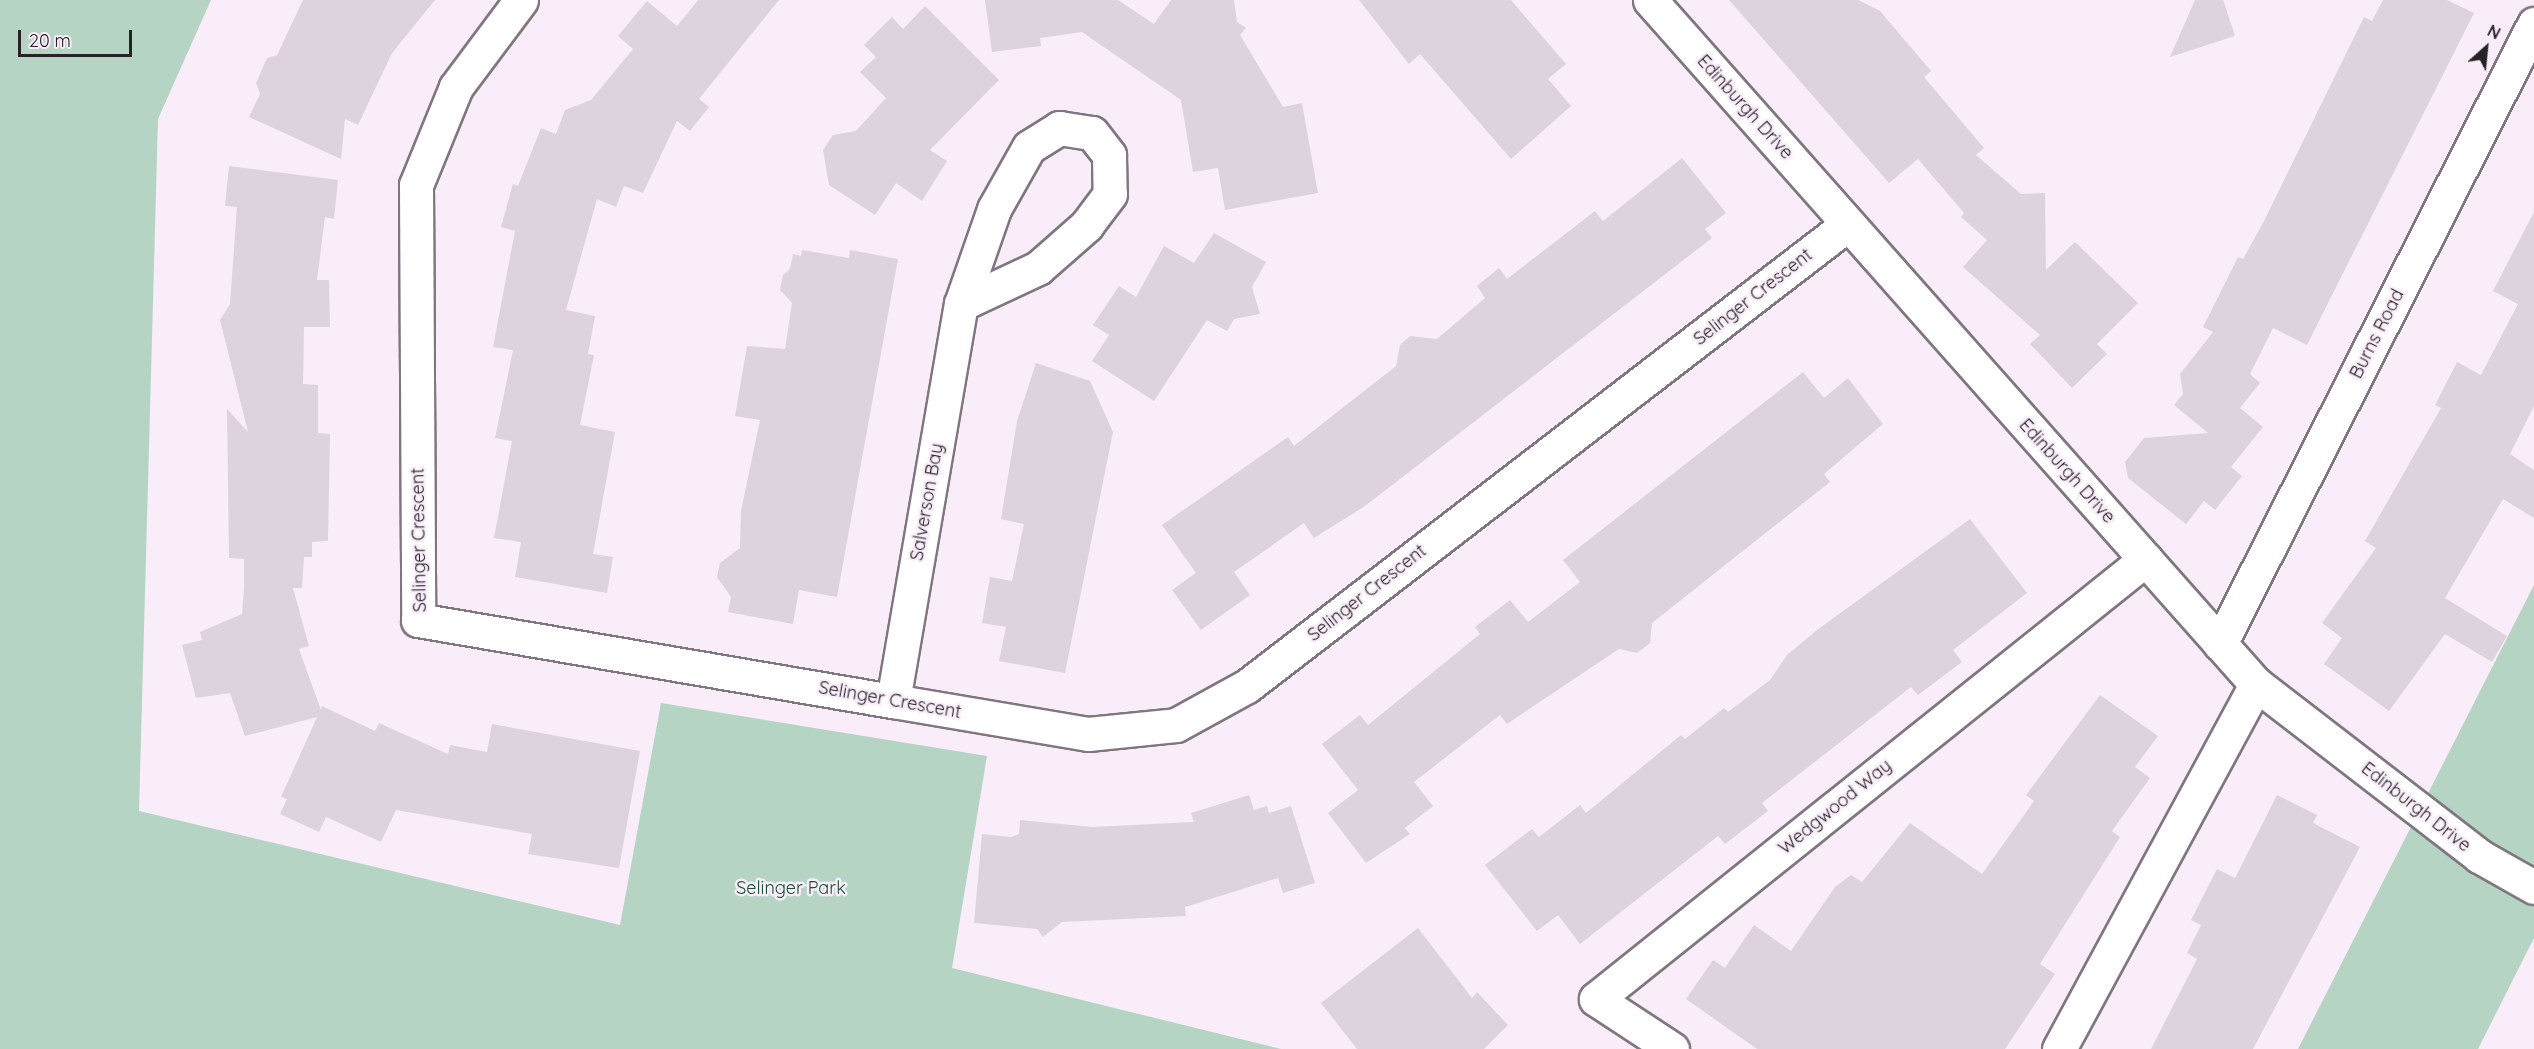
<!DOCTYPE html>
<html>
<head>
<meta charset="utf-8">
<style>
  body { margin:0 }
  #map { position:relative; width:2534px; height:1049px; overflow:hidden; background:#f8edf8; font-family:Quicksand,sans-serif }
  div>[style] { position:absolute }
  .green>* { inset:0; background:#b6d4c4 }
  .building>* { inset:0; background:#ddd3de }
  .roads { filter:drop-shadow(2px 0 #807680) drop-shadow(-2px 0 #807680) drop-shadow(0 2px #807680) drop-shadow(0 -2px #807680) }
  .street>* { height:33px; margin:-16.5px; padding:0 16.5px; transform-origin:16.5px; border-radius:16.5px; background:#fff }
  .secondary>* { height:33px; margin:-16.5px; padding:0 16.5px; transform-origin:16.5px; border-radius:16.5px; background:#fff }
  span { translate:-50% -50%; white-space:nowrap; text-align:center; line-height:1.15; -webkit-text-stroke:5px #f8edf8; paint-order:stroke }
  .street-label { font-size:18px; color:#262226 }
  .park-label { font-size:18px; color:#154f37 }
  .north { position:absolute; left:2456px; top:18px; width:60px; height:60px; -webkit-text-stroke:4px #f8edf8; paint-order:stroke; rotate:27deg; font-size:16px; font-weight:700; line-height:24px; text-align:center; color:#262226 }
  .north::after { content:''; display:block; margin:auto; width:21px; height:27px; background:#262226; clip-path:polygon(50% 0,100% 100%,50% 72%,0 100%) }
  .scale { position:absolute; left:18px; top:30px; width:114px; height:27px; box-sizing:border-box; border:3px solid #262226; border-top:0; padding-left:8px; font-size:18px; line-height:21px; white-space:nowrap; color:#262226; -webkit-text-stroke:4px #f8edf8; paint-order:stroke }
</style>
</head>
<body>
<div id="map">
  <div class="green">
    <div style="clip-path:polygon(0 0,211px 0,158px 119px,139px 811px,620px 925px,661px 703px,987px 756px,952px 968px,1281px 1049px,0 1049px)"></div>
    <div style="clip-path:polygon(2534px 585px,2534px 938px,2478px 1049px,2298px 1049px)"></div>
  </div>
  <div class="building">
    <div style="clip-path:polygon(303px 0,435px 0,392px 53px,358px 125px,345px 119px,341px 159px,249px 117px,260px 94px,256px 83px,267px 58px,277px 55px)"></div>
    <div style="clip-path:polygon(698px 0,779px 0,699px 99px,709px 107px,690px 131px,677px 121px,643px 193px,624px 186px,616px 207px,597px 199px,566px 310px,595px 316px,588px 354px,594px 355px,580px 425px,615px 432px,593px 554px,613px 557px,607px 593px,515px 577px,521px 542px,494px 538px,512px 441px,495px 438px,513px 350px,493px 347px,515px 231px,501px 227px,513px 184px,518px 186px,541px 128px,556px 134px,565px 110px,591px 100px,633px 49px,618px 36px,647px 1px,677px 26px)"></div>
    <div style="clip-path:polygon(985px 0,1118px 0,1154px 24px,1171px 0,1234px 0,1237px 22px,1246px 28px,1240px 35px,1283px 107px,1302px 103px,1318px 193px,1225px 210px,1218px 168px,1193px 172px,1181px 100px,1082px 32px,1040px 38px,1041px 46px,992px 52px)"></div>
    <div style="clip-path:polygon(1359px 0,1511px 0,1566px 64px,1548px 79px,1571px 106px,1511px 159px,1420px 54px,1409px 64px)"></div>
    <div style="clip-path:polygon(1729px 0,1858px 0,1880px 11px,1931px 71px,1924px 77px,1984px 148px,1976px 155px,2021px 194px,2045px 193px,2046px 270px,2075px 242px,2138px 303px,2097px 344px,2107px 354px,2072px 388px,2030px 344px,2040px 335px,1963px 267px,1987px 240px,1961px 217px,1964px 213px,1918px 159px,1889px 183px)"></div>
    <div style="clip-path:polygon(2195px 0,2223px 0,2235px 36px,2170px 57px)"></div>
    <div style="clip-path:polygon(2383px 0,2447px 0,2474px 13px,2307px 345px,2273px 328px,2250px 374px,2260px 383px,2240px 408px,2263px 427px,2231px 467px,2242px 476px,2215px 510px,2204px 501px,2186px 524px,2128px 478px,2125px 462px,2144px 438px,2208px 433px,2174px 405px,2183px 394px,2180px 374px,2213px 332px,2203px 327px,2238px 257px,2243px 259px,2263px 223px,2364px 17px,2372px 21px)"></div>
    <div style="clip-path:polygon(925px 6px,999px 80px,930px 150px,947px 161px,922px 201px,896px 183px,875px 215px,829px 185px,823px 150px,833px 135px,856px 131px,886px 98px,860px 72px,876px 57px,864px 45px,892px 17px,903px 29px)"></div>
    <div style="clip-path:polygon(1682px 158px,1726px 213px,1705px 229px,1712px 238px,1365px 506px,1314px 538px,1304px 523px,1234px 572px,1250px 595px,1201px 630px,1172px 590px,1196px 573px,1162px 525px,1288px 437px,1294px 446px,1396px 366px,1400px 345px,1410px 336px,1437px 339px,1485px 298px,1477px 286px,1499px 268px,1507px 279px,1595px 211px,1603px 221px)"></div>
    <div style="clip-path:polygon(229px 166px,338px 180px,334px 219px,325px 217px,317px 280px,329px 280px,330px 327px,304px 327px,303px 384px,318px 385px,318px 433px,330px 434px,328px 541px,312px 542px,312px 557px,304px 557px,302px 588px,293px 588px,309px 646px,299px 649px,321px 710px,322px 706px,375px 731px,379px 723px,448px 754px,450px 745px,487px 752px,492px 724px,640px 751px,619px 868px,528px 854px,532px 834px,396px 810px,381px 842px,326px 817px,319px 832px,280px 814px,287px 799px,281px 797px,317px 717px,245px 736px,230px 693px,196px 698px,182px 645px,202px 640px,200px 632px,242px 614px,244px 588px,244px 559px,229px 558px,227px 409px,248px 432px,220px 320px,230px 304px,237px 207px,225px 206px)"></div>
    <div style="clip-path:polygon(2534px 212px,2534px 406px,2510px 454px,2534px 470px,2534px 518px,2503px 499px,2445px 598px,2507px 636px,2492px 662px,2445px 634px,2389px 711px,2324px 664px,2342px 638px,2322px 623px,2376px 548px,2365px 541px,2441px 408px,2435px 405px,2457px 362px,2481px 375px,2518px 304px,2493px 291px)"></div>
    <div style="clip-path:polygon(1214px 233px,1266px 262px,1252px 287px,1260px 314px,1234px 319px,1227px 331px,1207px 320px,1154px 401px,1092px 361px,1109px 335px,1093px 325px,1119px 286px,1136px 297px,1164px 246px,1194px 263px)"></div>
    <div style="clip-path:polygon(802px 250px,849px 258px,850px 250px,898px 259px,837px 597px,799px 590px,793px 624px,728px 612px,731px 597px,717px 577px,720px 563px,740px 548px,741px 511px,760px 420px,735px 416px,747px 346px,785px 349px,792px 303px,780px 290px,783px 275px,790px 269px,793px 254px,801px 256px)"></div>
    <div style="clip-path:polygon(1036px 363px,1090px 381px,1113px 432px,1065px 673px,999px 661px,1006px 627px,982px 623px,990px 577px,1012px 581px,1024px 524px,1001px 519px,1017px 421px)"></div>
    <div style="clip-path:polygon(1803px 372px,1824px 398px,1848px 378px,1883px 424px,1824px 474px,1830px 482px,1652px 623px,1650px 643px,1637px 653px,1619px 649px,1507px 724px,1500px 715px,1414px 782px,1433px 806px,1405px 828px,1410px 834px,1366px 863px,1328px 813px,1358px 790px,1322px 744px,1360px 715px,1368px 725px,1480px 634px,1475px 627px,1510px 600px,1528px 622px,1580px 582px,1563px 560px)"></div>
    <div style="clip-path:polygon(1970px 519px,2027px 593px,1953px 650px,1962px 662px,1918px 695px,1911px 687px,1762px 803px,1768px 811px,1725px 844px,1718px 836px,1580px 944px,1558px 915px,1537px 931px,1485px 865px,1532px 829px,1539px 837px,1580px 805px,1586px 813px,1681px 735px,1685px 739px,1724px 708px,1728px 712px,1770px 680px,1787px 655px,1817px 630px)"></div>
    <div style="clip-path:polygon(2100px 695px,2158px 736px,2135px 767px,2150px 778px,2112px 831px,2120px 837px,2040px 964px,2055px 974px,2005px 1049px,1757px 1049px,1686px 999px,1713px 960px,1725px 968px,1754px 925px,1791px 951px,1835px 887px,1851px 875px,1862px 882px,1910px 823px,1982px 874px,2034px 801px,2026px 795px)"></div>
    <div style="clip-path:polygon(1249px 795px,1254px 810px,1267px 806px,1269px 813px,1291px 806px,1315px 883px,1283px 893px,1278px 878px,1185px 907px,1186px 916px,1062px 922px,1043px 937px,1037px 929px,974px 923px,982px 834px,1011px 837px,1019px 834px,1020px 820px,1092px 827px,1194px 822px,1191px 813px)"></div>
    <div style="clip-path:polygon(2277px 795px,2317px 815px,2313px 823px,2360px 847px,2253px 1049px,2151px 1049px,2197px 959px,2187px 953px,2201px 925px,2191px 920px,2217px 869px,2235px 878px)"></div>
    <div style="clip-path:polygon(1418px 928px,1472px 998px,1477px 992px,1508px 1025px,1484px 1049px,1357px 1049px,1321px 1003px)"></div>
  </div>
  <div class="roads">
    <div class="street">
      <div style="left:521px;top:0;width:109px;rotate:126.8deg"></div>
      <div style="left:456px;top:87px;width:106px;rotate:112.2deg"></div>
      <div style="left:416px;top:185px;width:435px;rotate:89.7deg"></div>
      <div style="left:418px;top:620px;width:482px;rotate:9.7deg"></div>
      <div style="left:893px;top:701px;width:198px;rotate:9.6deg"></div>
      <div style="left:1088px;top:734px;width:88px;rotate:-5.8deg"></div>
      <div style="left:1176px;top:725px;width:81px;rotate:-28.8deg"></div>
      <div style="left:1247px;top:686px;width:758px;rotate:-37.55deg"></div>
      <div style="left:2220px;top:644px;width:695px;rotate:-63.14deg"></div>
      <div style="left:893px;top:701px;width:403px;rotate:-80.3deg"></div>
      <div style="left:961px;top:304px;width:101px;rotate:-70.8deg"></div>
      <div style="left:994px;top:209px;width:71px;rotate:-60.6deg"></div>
      <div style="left:1029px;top:147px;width:36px;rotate:-32deg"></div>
      <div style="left:1059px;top:128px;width:33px;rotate:9deg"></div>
      <div style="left:1092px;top:133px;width:28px;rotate:52deg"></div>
      <div style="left:1109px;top:155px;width:39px;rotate:89deg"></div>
      <div style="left:1110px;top:194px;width:39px;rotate:127deg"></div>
      <div style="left:1087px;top:225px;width:65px;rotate:138.7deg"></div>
      <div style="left:1038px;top:268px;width:85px;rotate:154.9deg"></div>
      <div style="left:1672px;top:1049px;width:91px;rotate:-146.7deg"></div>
      <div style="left:1596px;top:999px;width:704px;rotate:-38.66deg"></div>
      <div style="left:2059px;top:1049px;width:415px;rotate:-61.6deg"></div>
    </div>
    <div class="secondary">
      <div style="left:1650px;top:0;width:914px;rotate:48.46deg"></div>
      <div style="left:2256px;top:684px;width:282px;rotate:37.6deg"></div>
      <div style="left:2479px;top:856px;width:63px;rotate:29.4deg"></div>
    </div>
  </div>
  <div class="street-label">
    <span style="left:1745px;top:107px;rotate:48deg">Edinburgh Drive</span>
    <span style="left:1753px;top:297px;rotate:-38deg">Selinger Crescent</span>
    <span style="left:2377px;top:334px;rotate:-63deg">Burns Road</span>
    <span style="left:2067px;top:471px;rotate:48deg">Edinburgh Drive</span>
    <span style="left:927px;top:502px;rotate:-80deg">Salverson Bay</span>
    <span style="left:419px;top:540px;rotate:-91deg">Selinger Crescent</span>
    <span style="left:1367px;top:593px;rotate:-38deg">Selinger Crescent</span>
    <span style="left:890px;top:700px;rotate:10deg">Selinger Crescent</span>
    <span style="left:1835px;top:807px;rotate:-39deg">Wedgwood Way</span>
    <span style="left:2416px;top:807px;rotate:38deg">Edinburgh Drive</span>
  </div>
  <div class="park-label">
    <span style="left:791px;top:888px">Selinger Park</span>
  </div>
  <div class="north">N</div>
  <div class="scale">20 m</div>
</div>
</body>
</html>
